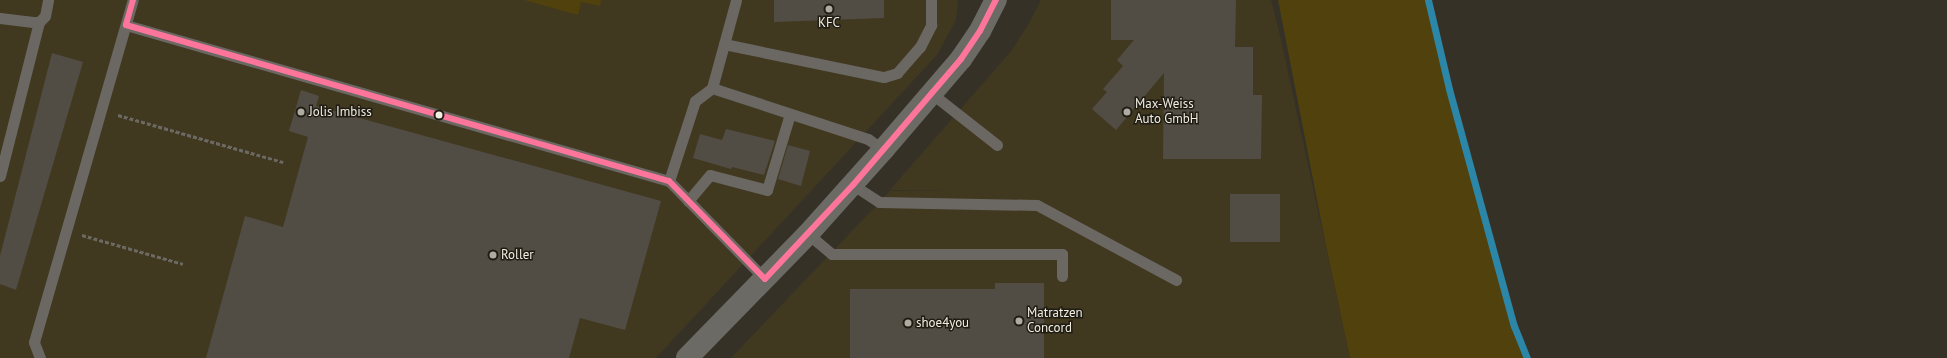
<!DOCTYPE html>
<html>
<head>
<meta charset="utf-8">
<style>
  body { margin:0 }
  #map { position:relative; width:1947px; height:358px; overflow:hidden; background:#353127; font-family:"PT Sans",sans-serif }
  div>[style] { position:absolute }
  .built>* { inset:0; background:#413820 }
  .green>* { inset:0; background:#50410d }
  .stream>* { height:7px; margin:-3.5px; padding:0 3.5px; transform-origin:3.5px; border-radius:3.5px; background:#2c86a7 }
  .building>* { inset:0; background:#514d44 }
  .path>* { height:2.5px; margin-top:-1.25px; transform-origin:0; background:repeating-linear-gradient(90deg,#6c6963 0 4px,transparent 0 6px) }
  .lane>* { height:11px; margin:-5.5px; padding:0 5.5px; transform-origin:5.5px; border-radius:5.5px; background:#6b6864 }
  .secondary>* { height:22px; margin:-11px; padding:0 11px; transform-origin:11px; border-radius:11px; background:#6c6a64 }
  .bus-1>* { height:6px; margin:-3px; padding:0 3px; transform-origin:3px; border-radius:3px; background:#fd759b }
  .dots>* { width:11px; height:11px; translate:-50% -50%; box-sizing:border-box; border:2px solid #1f1c14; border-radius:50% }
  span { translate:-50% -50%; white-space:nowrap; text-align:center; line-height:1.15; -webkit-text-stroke:3px #1f1c14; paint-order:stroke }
  .poi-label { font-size:13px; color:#f1ede1 }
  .left { translate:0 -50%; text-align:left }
</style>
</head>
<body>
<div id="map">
  <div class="built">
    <div style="clip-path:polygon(0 0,958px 0,956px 20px,937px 55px,656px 358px,0 358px)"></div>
    <div style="clip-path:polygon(1041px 0,1271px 0,1281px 40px,1350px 358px,731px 358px,890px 191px,954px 190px,890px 190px,1012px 50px,1028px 25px)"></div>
  </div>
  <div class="green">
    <div style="clip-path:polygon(524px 0,601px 0,600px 6px,581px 2px,578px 15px)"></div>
    <div style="clip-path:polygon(1278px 0,1428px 0,1449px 89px,1514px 326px,1527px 358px,1350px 358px,1326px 246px)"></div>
  </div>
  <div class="stream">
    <div style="left:1428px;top:0;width:91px;rotate:76.7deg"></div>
    <div style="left:1449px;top:89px;width:246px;rotate:74.7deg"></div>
    <div style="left:1514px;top:326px;width:35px;rotate:68deg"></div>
  </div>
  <div class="building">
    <div style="clip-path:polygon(774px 0,884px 0,884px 18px,774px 22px)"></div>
    <div style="clip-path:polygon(1111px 0,1236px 0,1235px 47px,1253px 47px,1253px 95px,1262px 95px,1261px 159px,1163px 159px,1164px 73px,1116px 130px,1092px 109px,1107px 92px,1103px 89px,1123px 66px,1117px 60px,1134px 40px,1111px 40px)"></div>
    <div style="clip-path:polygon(52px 53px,83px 62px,16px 290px,0 284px,0 256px)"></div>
    <div style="clip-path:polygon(301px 90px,319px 96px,316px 106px,661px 201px,625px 330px,580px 318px,569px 358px,206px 358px,245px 216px,283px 227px,308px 137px,289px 131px)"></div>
    <div style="clip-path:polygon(726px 129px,775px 141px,764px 175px,732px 167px,731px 169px,693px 158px,700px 134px,722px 140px)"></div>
    <div style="clip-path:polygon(788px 145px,810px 151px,801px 186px,778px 179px)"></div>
    <div style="clip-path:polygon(1230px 194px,1280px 194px,1280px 242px,1230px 242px)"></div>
    <div style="clip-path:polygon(995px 283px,1044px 283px,1044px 358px,850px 358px,850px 289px,995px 289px)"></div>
  </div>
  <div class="path">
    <div style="left:118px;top:115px;width:172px;rotate:15.9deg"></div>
    <div style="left:82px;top:235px;width:105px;rotate:16deg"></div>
  </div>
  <div class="lane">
    <div style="left:0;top:18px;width:33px;rotate:7deg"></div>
    <div style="left:33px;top:22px;width:6px"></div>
    <div style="left:39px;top:22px;width:8px;rotate:-45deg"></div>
    <div style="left:45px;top:16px;width:16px;rotate:-79deg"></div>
    <div style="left:126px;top:25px;width:565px;rotate:16.03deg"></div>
    <div style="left:669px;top:181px;width:137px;rotate:45.6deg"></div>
    <div style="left:724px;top:44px;width:163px;rotate:11.7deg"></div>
    <div style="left:884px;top:77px;width:14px;rotate:-17deg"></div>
    <div style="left:897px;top:73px;width:35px;rotate:-49deg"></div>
    <div style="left:920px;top:47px;width:25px;rotate:-63deg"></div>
    <div style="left:931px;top:25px;width:25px;rotate:-90deg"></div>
    <div style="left:712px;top:88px;width:164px;rotate:18.1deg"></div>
    <div style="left:868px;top:139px;width:19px;rotate:36deg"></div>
    <div style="left:931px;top:93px;width:84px;rotate:38.2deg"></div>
    <div style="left:0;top:176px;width:159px;rotate:-75.8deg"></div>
    <div style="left:669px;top:181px;width:84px;rotate:-72deg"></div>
    <div style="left:695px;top:101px;width:21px;rotate:-37deg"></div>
    <div style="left:712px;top:88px;width:91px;rotate:-74.7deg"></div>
    <div style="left:853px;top:185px;width:31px;rotate:33deg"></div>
    <div style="left:879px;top:202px;width:158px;rotate:1.1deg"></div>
    <div style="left:1037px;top:205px;width:158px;rotate:28.3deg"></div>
    <div style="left:688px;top:201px;width:34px;rotate:-50deg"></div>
    <div style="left:710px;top:175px;width:59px;rotate:14.7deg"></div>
    <div style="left:767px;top:190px;width:79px;rotate:-73.2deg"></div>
    <div style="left:808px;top:234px;width:31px;rotate:40deg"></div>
    <div style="left:832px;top:254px;width:230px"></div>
    <div style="left:1062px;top:254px;width:22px;rotate:90deg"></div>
    <div style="left:40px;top:358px;width:17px;rotate:-111deg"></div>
    <div style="left:34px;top:342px;width:356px;rotate:-73.9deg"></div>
  </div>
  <div class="secondary">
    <div style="left:687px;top:358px;width:173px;rotate:-45.7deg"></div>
    <div style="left:808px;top:234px;width:113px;rotate:-48.2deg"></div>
    <div style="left:883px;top:150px;width:120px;rotate:-49.4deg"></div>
    <div style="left:961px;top:59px;width:34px;rotate:-56deg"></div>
    <div style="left:980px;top:31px;width:35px;rotate:-63deg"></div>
  </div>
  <div class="bus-1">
    <div style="left:133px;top:0;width:26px;rotate:106deg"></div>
    <div style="left:126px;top:25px;width:565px;rotate:16.03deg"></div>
    <div style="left:669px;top:181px;width:137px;rotate:45.6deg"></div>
    <div style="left:765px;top:279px;width:129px;rotate:-46.9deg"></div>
    <div style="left:853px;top:185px;width:166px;rotate:-49.4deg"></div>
    <div style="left:961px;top:59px;width:34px;rotate:-56deg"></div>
    <div style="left:980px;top:31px;width:35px;rotate:-63deg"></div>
  </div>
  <div class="dots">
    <div style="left:829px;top:9px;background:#afaba0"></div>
    <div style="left:301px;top:112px;background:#afaba0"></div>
    <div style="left:1127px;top:112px;background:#afaba0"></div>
    <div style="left:439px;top:115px;background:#f1ede1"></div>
    <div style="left:493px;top:255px;background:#afaba0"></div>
    <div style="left:1019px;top:321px;background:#afaba0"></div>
    <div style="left:908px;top:323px;background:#afaba0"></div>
  </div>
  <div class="poi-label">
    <span style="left:829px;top:23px">KFC</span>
    <span class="left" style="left:1135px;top:112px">Max-Weiss<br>Auto GmbH</span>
    <span class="left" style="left:309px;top:112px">Jolis Imbiss</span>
    <span class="left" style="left:501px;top:255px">Roller</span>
    <span class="left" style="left:1027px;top:321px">Matratzen<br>Concord</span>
    <span class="left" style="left:916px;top:323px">shoe4you</span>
  </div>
</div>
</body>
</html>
